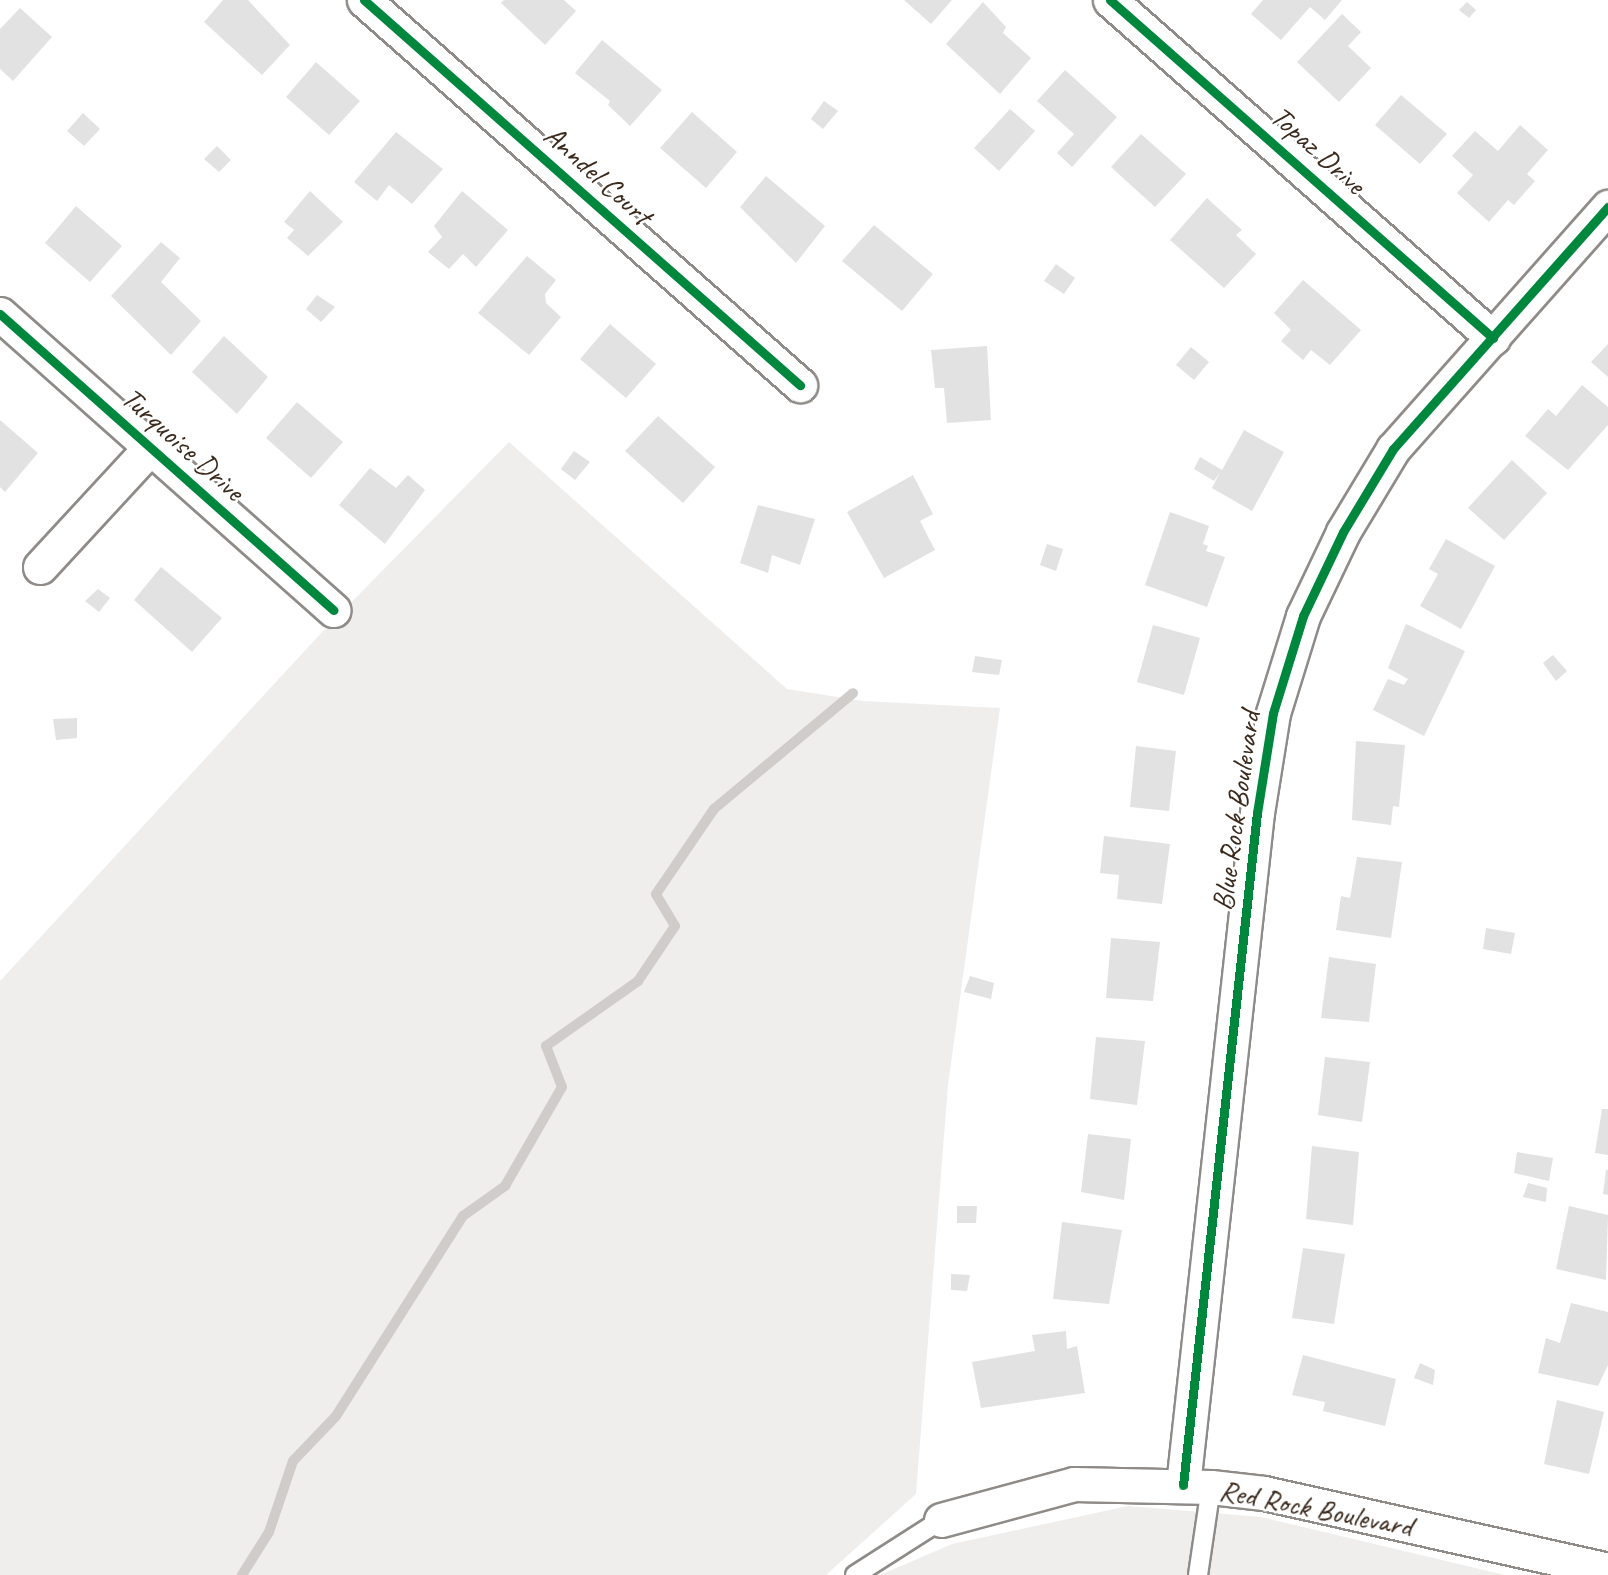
<!DOCTYPE html>
<html>
<head>
<meta charset="utf-8">
<style>
  body { margin:0 }
  #map { position:relative; width:1608px; height:1575px; overflow:hidden; background:#fff; font-family:Caveat,sans-serif }
  div>[style] { position:absolute }
  .built>* { inset:0; background:#efeeed }
  .stream>* { height:10px; margin:-5px; padding:0 5px; transform-origin:5px; border-radius:5px; background:#d0ccca }
  .building>* { inset:0; background:#e3e2e2 }
  .roads { filter:drop-shadow(2px 0 #8e8b88) drop-shadow(-2px 0 #8e8b88) drop-shadow(0 2px #8e8b88) drop-shadow(0 -2px #8e8b88) }
  .service>* { height:18px; margin:-9px; padding:0 9px; transform-origin:9px; border-radius:9px; background:#fff }
  .minor>* { height:33px; margin:-16.5px; padding:0 16.5px; transform-origin:16.5px; border-radius:16.5px; background:#fff }
  .cycleway>* { height:9px; margin:-4.5px; padding:0 4.5px; transform-origin:4.5px; border-radius:4.5px; background:#00873e }
  span { translate:-50% -50%; white-space:nowrap; text-align:center; line-height:1.15; -webkit-text-stroke:5px #fff; paint-order:stroke }
  .street-label { font-size:30px; color:#3b2a1e }
</style>
</head>
<body>
<div id="map">
  <div class="built">
    <div style="clip-path:polygon(509px 442px,787px 689px,863px 701px,1000px 708px,948px 1085px,916px 1494px,826px 1575px,0 1575px,0 981px,323px 631px)"></div>
    <div style="clip-path:polygon(1128px 1506px,1261px 1517px,1505px 1575px,880px 1575px,952px 1544px)"></div>
  </div>
  <div class="stream">
    <div style="left:242px;top:1575px;width:51px;rotate:-57.9deg"></div>
    <div style="left:269px;top:1532px;width:75px;rotate:-71.3deg"></div>
    <div style="left:293px;top:1461px;width:62px;rotate:-46.3deg"></div>
    <div style="left:336px;top:1416px;width:237px;rotate:-57.6deg"></div>
    <div style="left:463px;top:1216px;width:52px;rotate:-35.5deg"></div>
    <div style="left:505px;top:1186px;width:114px;rotate:-60.1deg"></div>
    <div style="left:562px;top:1087px;width:44px;rotate:-111.3deg"></div>
    <div style="left:546px;top:1046px;width:113px;rotate:-35.2deg"></div>
    <div style="left:638px;top:981px;width:66px;rotate:-56.1deg"></div>
    <div style="left:675px;top:926px;width:37px;rotate:-121deg"></div>
    <div style="left:656px;top:894px;width:103px;rotate:-55.7deg"></div>
    <div style="left:714px;top:809px;width:181px;rotate:-39.8deg"></div>
  </div>
  <div class="building">
    <div style="clip-path:polygon(223px 0,248px 0,290px 45px,262px 75px,204px 22px)"></div>
    <div style="clip-path:polygon(504px 0,564px 0,576px 11px,545px 45px,501px 3px)"></div>
    <div style="clip-path:polygon(904px 0,952px 0,931px 24px)"></div>
    <div style="clip-path:polygon(1263px 0,1342px 0,1325px 20px,1310px 7px,1281px 40px,1251px 14px)"></div>
    <div style="clip-path:polygon(983px 2px,1006px 27px,1003px 33px,1031px 58px,1000px 94px,946px 44px)"></div>
    <div style="clip-path:polygon(1467px 2px,1476px 10px,1469px 18px,1459px 10px)"></div>
    <div style="clip-path:polygon(20px 8px,52px 37px,13px 81px,0 69px,0 29px)"></div>
    <div style="clip-path:polygon(1342px 14px,1361px 32px,1348px 46px,1371px 68px,1339px 102px,1297px 62px)"></div>
    <div style="clip-path:polygon(602px 40px,662px 90px,630px 126px,608px 105px,610px 101px,575px 73px)"></div>
    <div style="clip-path:polygon(316px 62px,360px 101px,329px 135px,286px 97px)"></div>
    <div style="clip-path:polygon(1065px 70px,1117px 117px,1072px 167px,1057px 153px,1074px 134px,1037px 101px)"></div>
    <div style="clip-path:polygon(1401px 95px,1447px 134px,1420px 164px,1375px 125px)"></div>
    <div style="clip-path:polygon(824px 101px,838px 111px,823px 129px,811px 119px)"></div>
    <div style="clip-path:polygon(1010px 109px,1035px 131px,999px 171px,974px 148px)"></div>
    <div style="clip-path:polygon(692px 112px,737px 152px,706px 188px,660px 148px)"></div>
    <div style="clip-path:polygon(83px 113px,100px 129px,84px 146px,67px 131px)"></div>
    <div style="clip-path:polygon(1520px 125px,1548px 150px,1527px 174px,1535px 181px,1514px 205px,1508px 200px,1489px 222px,1457px 193px,1473px 175px,1452px 156px,1475px 131px,1498px 151px)"></div>
    <div style="clip-path:polygon(396px 132px,443px 169px,412px 204px,389px 185px,377px 201px,354px 182px)"></div>
    <div style="clip-path:polygon(1141px 134px,1186px 174px,1155px 207px,1111px 167px)"></div>
    <div style="clip-path:polygon(217px 146px,231px 160px,219px 172px,204px 159px)"></div>
    <div style="clip-path:polygon(766px 176px,825px 226px,796px 263px,740px 207px)"></div>
    <div style="clip-path:polygon(310px 191px,343px 222px,308px 256px,287px 238px,294px 230px,284px 222px)"></div>
    <div style="clip-path:polygon(462px 191px,508px 230px,476px 267px,463px 254px,449px 269px,428px 252px,442px 237px,434px 226px)"></div>
    <div style="clip-path:polygon(1207px 198px,1242px 230px,1236px 235px,1256px 254px,1224px 288px,1170px 240px)"></div>
    <div style="clip-path:polygon(76px 206px,122px 246px,90px 282px,45px 243px)"></div>
    <div style="clip-path:polygon(874px 225px,933px 274px,902px 311px,842px 261px)"></div>
    <div style="clip-path:polygon(161px 242px,180px 258px,161px 282px,201px 321px,171px 355px,111px 296px)"></div>
    <div style="clip-path:polygon(527px 256px,556px 280px,545px 294px,546px 303px,561px 317px,529px 355px,478px 313px)"></div>
    <div style="clip-path:polygon(1056px 264px,1075px 278px,1064px 294px,1044px 281px)"></div>
    <div style="clip-path:polygon(1303px 280px,1361px 330px,1330px 365px,1311px 350px,1303px 360px,1281px 341px,1291px 330px,1274px 313px)"></div>
    <div style="clip-path:polygon(317px 295px,335px 307px,321px 322px,306px 309px)"></div>
    <div style="clip-path:polygon(610px 324px,656px 364px,626px 398px,580px 359px)"></div>
    <div style="clip-path:polygon(224px 336px,268px 377px,237px 414px,192px 372px)"></div>
    <div style="clip-path:polygon(1608px 344px,1608px 377px,1591px 362px)"></div>
    <div style="clip-path:polygon(987px 346px,991px 420px,947px 423px,944px 388px,935px 388px,931px 350px)"></div>
    <div style="clip-path:polygon(1191px 347px,1209px 362px,1194px 380px,1176px 365px)"></div>
    <div style="clip-path:polygon(1582px 385px,1608px 407px,1608px 425px,1568px 470px,1525px 436px,1548px 409px,1556px 416px)"></div>
    <div style="clip-path:polygon(297px 402px,343px 442px,311px 478px,266px 438px)"></div>
    <div style="clip-path:polygon(658px 416px,715px 467px,683px 503px,625px 451px)"></div>
    <div style="clip-path:polygon(0 420px,38px 453px,5px 492px,0 487px)"></div>
    <div style="clip-path:polygon(1244px 430px,1284px 452px,1252px 511px,1212px 488px,1220px 472px,1214px 481px,1194px 469px,1200px 457px,1222px 470px)"></div>
    <div style="clip-path:polygon(574px 451px,590px 462px,575px 480px,561px 469px)"></div>
    <div style="clip-path:polygon(1512px 460px,1547px 493px,1504px 540px,1468px 508px)"></div>
    <div style="clip-path:polygon(370px 468px,396px 488px,408px 475px,425px 490px,385px 544px,339px 505px)"></div>
    <div style="clip-path:polygon(913px 475px,933px 514px,920px 521px,935px 550px,884px 578px,847px 512px)"></div>
    <div style="clip-path:polygon(758px 505px,815px 519px,800px 565px,772px 555px,768px 573px,740px 563px)"></div>
    <div style="clip-path:polygon(1170px 512px,1209px 526px,1203px 544px,1208px 546px,1206px 551px,1225px 557px,1207px 607px,1145px 585px)"></div>
    <div style="clip-path:polygon(1446px 539px,1495px 566px,1461px 629px,1420px 606px,1438px 574px,1429px 569px)"></div>
    <div style="clip-path:polygon(1047px 544px,1063px 549px,1056px 571px,1040px 565px)"></div>
    <div style="clip-path:polygon(161px 567px,222px 618px,192px 652px,134px 600px)"></div>
    <div style="clip-path:polygon(98px 589px,110px 598px,99px 612px,85px 601px)"></div>
    <div style="clip-path:polygon(1406px 624px,1465px 651px,1424px 736px,1373px 710px,1388px 679px,1404px 685px,1408px 679px,1388px 668px)"></div>
    <div style="clip-path:polygon(1153px 625px,1200px 638px,1184px 695px,1137px 682px)"></div>
    <div style="clip-path:polygon(1553px 655px,1567px 671px,1556px 681px,1543px 663px)"></div>
    <div style="clip-path:polygon(975px 656px,1002px 660px,999px 675px,972px 672px)"></div>
    <div style="clip-path:polygon(77px 718px,77px 738px,56px 740px,53px 719px)"></div>
    <div style="clip-path:polygon(1356px 741px,1405px 745px,1399px 807px,1393px 806px,1391px 825px,1352px 820px)"></div>
    <div style="clip-path:polygon(1136px 746px,1176px 751px,1169px 811px,1130px 807px)"></div>
    <div style="clip-path:polygon(1104px 836px,1170px 844px,1162px 904px,1117px 899px,1119px 875px,1100px 873px)"></div>
    <div style="clip-path:polygon(1357px 857px,1402px 862px,1391px 938px,1336px 930px,1341px 896px,1350px 898px)"></div>
    <div style="clip-path:polygon(1486px 928px,1515px 933px,1511px 954px,1483px 949px)"></div>
    <div style="clip-path:polygon(1111px 938px,1160px 942px,1153px 1001px,1106px 998px)"></div>
    <div style="clip-path:polygon(1329px 957px,1376px 964px,1369px 1022px,1321px 1018px)"></div>
    <div style="clip-path:polygon(970px 976px,994px 983px,991px 999px,964px 992px)"></div>
    <div style="clip-path:polygon(1096px 1037px,1145px 1041px,1137px 1105px,1090px 1099px)"></div>
    <div style="clip-path:polygon(1325px 1057px,1370px 1062px,1362px 1122px,1318px 1115px)"></div>
    <div style="clip-path:polygon(1602px 1109px,1608px 1109px,1608px 1155px,1595px 1153px)"></div>
    <div style="clip-path:polygon(1088px 1134px,1131px 1139px,1124px 1200px,1081px 1192px)"></div>
    <div style="clip-path:polygon(1312px 1146px,1359px 1152px,1353px 1225px,1306px 1219px)"></div>
    <div style="clip-path:polygon(1517px 1152px,1553px 1158px,1549px 1181px,1514px 1173px)"></div>
    <div style="clip-path:polygon(1606px 1170px,1608px 1170px,1608px 1195px,1603px 1194px)"></div>
    <div style="clip-path:polygon(1528px 1183px,1547px 1188px,1546px 1202px,1523px 1197px)"></div>
    <div style="clip-path:polygon(957px 1206px,977px 1206px,976px 1223px,957px 1223px)"></div>
    <div style="clip-path:polygon(1569px 1206px,1608px 1215px,1606px 1280px,1556px 1269px)"></div>
    <div style="clip-path:polygon(1062px 1222px,1122px 1230px,1109px 1304px,1053px 1299px)"></div>
    <div style="clip-path:polygon(1303px 1248px,1345px 1254px,1334px 1324px,1292px 1318px)"></div>
    <div style="clip-path:polygon(951px 1274px,970px 1275px,967px 1291px,951px 1290px)"></div>
    <div style="clip-path:polygon(1571px 1303px,1608px 1312px,1608px 1365px,1598px 1386px,1538px 1373px,1546px 1338px,1560px 1343px)"></div>
    <div style="clip-path:polygon(1066px 1331px,1067px 1349px,1077px 1346px,1085px 1393px,981px 1408px,972px 1362px,1035px 1351px,1032px 1335px)"></div>
    <div style="clip-path:polygon(1303px 1355px,1396px 1379px,1385px 1426px,1323px 1411px,1325px 1402px,1292px 1395px)"></div>
    <div style="clip-path:polygon(1420px 1363px,1435px 1370px,1433px 1385px,1414px 1378px)"></div>
    <div style="clip-path:polygon(1557px 1400px,1604px 1412px,1589px 1474px,1544px 1464px)"></div>
  </div>
  <div class="roads">
    <div class="service">
      <div style="left:855px;top:1575px;width:102px;rotate:-32.6deg"></div>
      <div style="left:1198px;top:1575px;width:89px;rotate:-81.6deg"></div>
    </div>
    <div class="minor">
      <div style="left:364px;top:0;width:582px;rotate:41.45deg"></div>
      <div style="left:1110px;top:0;width:511px;rotate:41.43deg"></div>
      <div style="left:0;top:314px;width:446px;rotate:41.6deg"></div>
      <div style="left:40px;top:567px;width:162px;rotate:-47.3deg"></div>
      <div style="left:1183px;top:1485px;width:676px;rotate:-83.72deg"></div>
      <div style="left:1257px;top:813px;width:101px;rotate:-80.9deg"></div>
      <div style="left:1273px;top:713px;width:102px;rotate:-72.8deg"></div>
      <div style="left:1303px;top:616px;width:93px;rotate:-64.5deg"></div>
      <div style="left:1343px;top:532px;width:97px;rotate:-58.9deg"></div>
      <div style="left:1393px;top:449px;width:324px;rotate:-48.4deg"></div>
      <div style="left:941px;top:1520px;width:138px;rotate:-15.1deg"></div>
      <div style="left:1074px;top:1484px;width:137px;rotate:1.3deg"></div>
      <div style="left:1211px;top:1487px;width:53px;rotate:6.5deg"></div>
      <div style="left:1264px;top:1493px;width:353px;rotate:12.6deg"></div>
    </div>
  </div>
  <div class="cycleway">
    <div style="left:364px;top:0;width:582px;rotate:41.45deg"></div>
    <div style="left:1110px;top:0;width:511px;rotate:41.43deg"></div>
    <div style="left:0;top:314px;width:446px;rotate:41.6deg"></div>
    <div style="left:1183px;top:1485px;width:676px;rotate:-83.72deg"></div>
    <div style="left:1257px;top:813px;width:101px;rotate:-80.9deg"></div>
    <div style="left:1273px;top:713px;width:102px;rotate:-72.8deg"></div>
    <div style="left:1303px;top:616px;width:93px;rotate:-64.5deg"></div>
    <div style="left:1343px;top:532px;width:97px;rotate:-58.9deg"></div>
    <div style="left:1393px;top:449px;width:324px;rotate:-48.4deg"></div>
  </div>
  <div class="street-label">
    <span style="left:1318px;top:150px;rotate:42deg">Topaz Drive</span>
    <span style="left:598px;top:175px;rotate:42deg">Anndel Court</span>
    <span style="left:183px;top:444px;rotate:42deg">Turquoise Drive</span>
    <span style="left:1236px;top:811px;rotate:-82deg">Blue Rock Boulevard</span>
    <span style="left:1316px;top:1508px;rotate:11deg">Red Rock Boulevard</span>
  </div>
</div>
</body>
</html>
